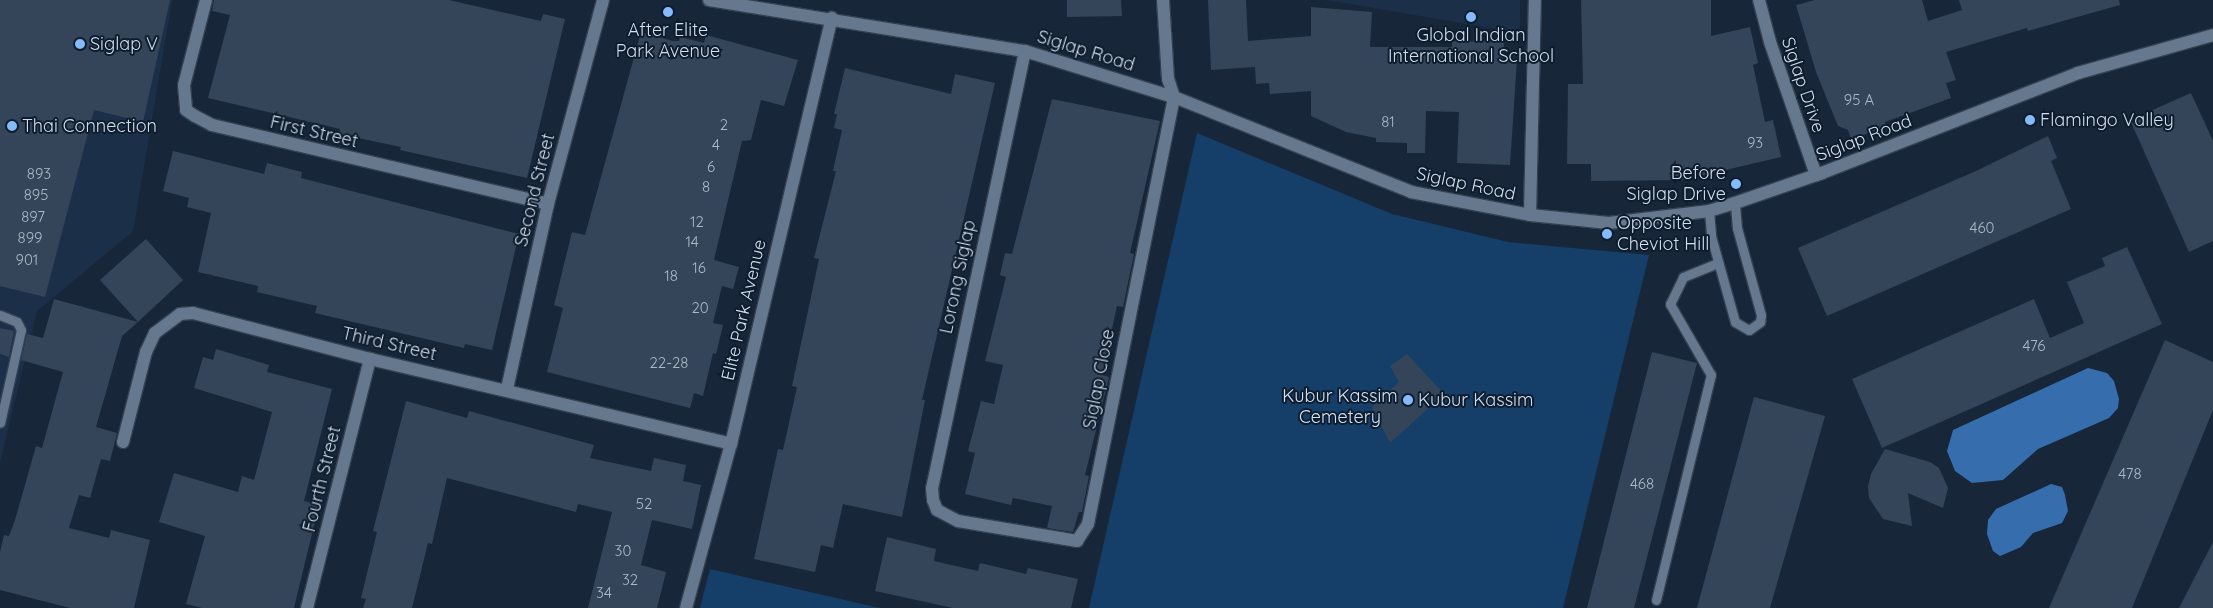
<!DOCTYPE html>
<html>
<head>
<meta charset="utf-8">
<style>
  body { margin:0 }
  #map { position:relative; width:2213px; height:608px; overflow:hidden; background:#172739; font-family:Quicksand,sans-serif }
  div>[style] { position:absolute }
  .built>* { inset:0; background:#1b3048 }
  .green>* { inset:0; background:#153e69 }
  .water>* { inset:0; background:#366ead }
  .building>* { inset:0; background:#344559 }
  .roads { filter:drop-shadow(1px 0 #344151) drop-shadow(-1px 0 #344151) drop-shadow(0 1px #344151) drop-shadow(0 -1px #344151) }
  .lane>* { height:9px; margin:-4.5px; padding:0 4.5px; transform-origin:4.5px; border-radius:4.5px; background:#65788e }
  .street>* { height:12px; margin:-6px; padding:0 6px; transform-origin:6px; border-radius:6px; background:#65788e }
  .secondary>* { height:12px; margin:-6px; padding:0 6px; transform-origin:6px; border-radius:6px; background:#65788e }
  .dots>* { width:14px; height:14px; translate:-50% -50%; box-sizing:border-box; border:2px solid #0d1d2f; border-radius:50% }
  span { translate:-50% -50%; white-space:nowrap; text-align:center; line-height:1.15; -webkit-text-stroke:4px #0d1d2f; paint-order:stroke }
  .number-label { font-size:15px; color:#acb8c6 }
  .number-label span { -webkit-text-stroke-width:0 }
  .poi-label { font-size:18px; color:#d4deeb }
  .left { translate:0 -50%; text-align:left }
  .right { translate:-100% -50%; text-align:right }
  .street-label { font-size:18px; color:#d4deeb }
  .park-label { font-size:18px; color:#d2e1f3 }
</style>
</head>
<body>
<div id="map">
  <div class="built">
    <div style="clip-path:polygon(0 0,172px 0,133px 231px,37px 311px,0 462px)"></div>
    <div style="clip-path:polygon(1327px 0,1520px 0,1520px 33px)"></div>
  </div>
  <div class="green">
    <div style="clip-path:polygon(1197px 133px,1392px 214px,1508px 242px,1649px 255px,1563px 608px,1089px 608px)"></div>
    <div style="clip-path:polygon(710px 569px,880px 608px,700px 608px)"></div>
  </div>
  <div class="water">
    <div style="clip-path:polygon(2088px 368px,2107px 373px,2114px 381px,2119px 399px,2118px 408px,2109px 418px,2038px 449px,2003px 480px,1972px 483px,1955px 471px,1947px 451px,1953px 430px)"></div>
    <div style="clip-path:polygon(2051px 484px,2062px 487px,2065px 495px,2068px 511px,2062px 523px,2033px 533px,2021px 547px,2000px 556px,1993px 551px,1987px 534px,1988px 520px,1996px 509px)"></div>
  </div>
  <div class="building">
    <div style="clip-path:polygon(0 0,170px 0,143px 122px,94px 110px,45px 297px,0 286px)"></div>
    <div style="clip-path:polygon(214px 0,449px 0,541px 21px,543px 14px,565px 19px,527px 178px,400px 150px,401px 147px,339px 134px,340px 129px,208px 98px,230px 15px,212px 11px)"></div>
    <div style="clip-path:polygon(1067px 0,1121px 0,1122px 16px,1067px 17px)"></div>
    <div style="clip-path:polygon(1208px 0,1246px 0,1248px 41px,1311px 36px,1311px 7px,1372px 12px,1370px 47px,1452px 47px,1452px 41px,1504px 42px,1503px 59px,1517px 59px,1510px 165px,1457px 163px,1459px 112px,1426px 111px,1425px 153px,1407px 153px,1407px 143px,1376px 142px,1376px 138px,1346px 132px,1311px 116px,1311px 91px,1270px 94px,1269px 83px,1256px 84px,1255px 67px,1211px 70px)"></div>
    <div style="clip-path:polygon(1581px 0,1711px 0,1711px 36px,1750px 27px,1758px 63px,1753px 65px,1765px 122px,1773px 120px,1781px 157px,1683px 180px,1591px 181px,1591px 164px,1567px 164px,1568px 84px,1583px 84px)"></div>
    <div style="clip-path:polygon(1815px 0,1922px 0,1928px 21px,1962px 10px,1959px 0,2119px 0,2120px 5px,2028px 31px,2027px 28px,1946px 52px,1956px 80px,1946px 83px,1951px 98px,1885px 122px,1887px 127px,1851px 139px,1848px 130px,1838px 126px,1816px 72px,1796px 5px)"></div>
    <div style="clip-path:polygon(641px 32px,673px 41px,679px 41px,680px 37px,704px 43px,706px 35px,798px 60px,784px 106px,761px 100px,751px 140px,742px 141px,714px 260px,739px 267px,733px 289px,722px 286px,713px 323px,723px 325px,716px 354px,713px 353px,703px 396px,694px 393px,690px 408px,547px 372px,563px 308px,554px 305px,572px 232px,585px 235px)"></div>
    <div style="clip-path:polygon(845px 68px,951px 94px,955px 74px,995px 83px,922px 400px,925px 400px,902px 517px,843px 504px,833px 548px,821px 545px,815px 572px,754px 559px,778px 449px,783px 450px,797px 387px,792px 386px,819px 259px,814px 258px,836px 171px,833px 171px,842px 130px,834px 128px,837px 114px,834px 114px)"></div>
    <div style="clip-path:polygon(2191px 93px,2213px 141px,2213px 241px,2189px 252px,2130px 120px)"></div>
    <div style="clip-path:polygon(1052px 99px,1160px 121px,1130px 253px,1134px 254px,1123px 307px,1117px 306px,1102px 375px,1109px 377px,1085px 475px,1089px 476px,1082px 512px,1079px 512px,1073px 532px,1047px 528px,1052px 506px,1013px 498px,1011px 505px,965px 494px,975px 453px,968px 451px,981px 401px,994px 404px,1003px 365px,985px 361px,1006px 277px,1000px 275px,1005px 253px,1012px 254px)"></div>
    <div style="clip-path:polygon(2048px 136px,2057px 158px,2051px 161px,2071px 209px,1827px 316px,1798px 248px,1976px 171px)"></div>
    <div style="clip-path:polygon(173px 151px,264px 174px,267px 163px,302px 172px,301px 178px,519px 234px,492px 350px,465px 344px,464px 348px,315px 313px,317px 306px,257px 292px,258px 286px,198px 272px,211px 213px,187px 207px,189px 198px,163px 191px)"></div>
    <div style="clip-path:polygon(146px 239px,183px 280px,138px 322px,100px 280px)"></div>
    <div style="clip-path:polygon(2127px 247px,2162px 324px,1882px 448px,1852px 379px,2034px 299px,2050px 338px,2084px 323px,2067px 282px,2105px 266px,2102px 258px)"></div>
    <div style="clip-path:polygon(54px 299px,138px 322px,122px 336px,96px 427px,117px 433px,110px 461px,101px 459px,90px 498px,79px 495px,69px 528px,109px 538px,111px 530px,150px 540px,134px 608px,70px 608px,0 590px,0 552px,4px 535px,9px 536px,15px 520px,36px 446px,42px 448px,63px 372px,21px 360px,27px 334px,43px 338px)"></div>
    <div style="clip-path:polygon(0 328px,14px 331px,9px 357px,0 354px)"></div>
    <div style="clip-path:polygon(2165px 340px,2213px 362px,2213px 410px,2132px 608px,2049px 608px)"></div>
    <div style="clip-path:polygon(216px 349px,269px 365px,267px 372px,332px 389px,304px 501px,319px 505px,294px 608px,202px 608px,186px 604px,205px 536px,159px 522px,174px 473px,238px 492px,242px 476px,254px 480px,272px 412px,194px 388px,203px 357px,213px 360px)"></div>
    <div style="clip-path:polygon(1652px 352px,1697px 363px,1634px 608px,1587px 608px)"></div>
    <div style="clip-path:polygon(1407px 354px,1444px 394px,1390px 443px,1372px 407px,1399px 382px,1390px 366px)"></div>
    <div style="clip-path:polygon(1754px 397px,1825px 416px,1770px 608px,1697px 608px)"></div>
    <div style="clip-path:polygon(406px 401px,467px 418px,469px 411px,594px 445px,590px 458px,651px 471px,654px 458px,686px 465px,683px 481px,701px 485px,692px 529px,652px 520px,641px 565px,666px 572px,657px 608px,588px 608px,612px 512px,578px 504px,576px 512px,447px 478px,432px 544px,428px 543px,412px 608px,363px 608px,366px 599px,361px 598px,377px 532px,373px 531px)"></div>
    <div style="clip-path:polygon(1885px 449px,1930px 462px,1939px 468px,1948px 488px,1943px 508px,1908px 493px,1912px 526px,1883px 519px,1869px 498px,1868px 486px,1871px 474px)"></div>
    <div style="clip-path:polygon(887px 537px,936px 549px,934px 561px,978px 571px,980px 563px,1026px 574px,1028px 568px,1078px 579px,1071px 608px,953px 608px,875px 591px)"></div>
    <div style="clip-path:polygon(2213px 542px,2213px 608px,2179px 608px,2197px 573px)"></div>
  </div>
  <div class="roads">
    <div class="lane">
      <div style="left:1709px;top:211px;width:25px;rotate:85deg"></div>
      <div style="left:1711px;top:236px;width:89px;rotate:74.4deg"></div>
      <div style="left:1735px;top:322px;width:16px;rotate:30deg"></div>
      <div style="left:1749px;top:330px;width:14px;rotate:-36deg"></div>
      <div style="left:1760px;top:322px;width:7px;rotate:-82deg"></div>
      <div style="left:1761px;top:315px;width:90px;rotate:-105.4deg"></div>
      <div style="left:1737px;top:228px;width:25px;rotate:-95deg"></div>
      <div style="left:0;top:315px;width:18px;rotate:22deg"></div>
      <div style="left:17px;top:322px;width:9px;rotate:63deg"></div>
      <div style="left:21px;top:330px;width:95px;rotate:102.7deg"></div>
      <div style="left:1656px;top:600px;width:232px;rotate:-76.3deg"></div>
      <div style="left:1711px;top:375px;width:82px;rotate:-120deg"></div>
      <div style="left:1670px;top:304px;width:30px;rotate:-64deg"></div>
      <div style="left:1683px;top:277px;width:38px;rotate:-22deg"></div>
    </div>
    <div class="street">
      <div style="left:206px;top:0;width:88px;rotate:104.5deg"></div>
      <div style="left:184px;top:85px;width:25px;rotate:85deg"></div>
      <div style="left:186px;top:110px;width:11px;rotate:34deg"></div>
      <div style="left:195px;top:116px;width:19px;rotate:28deg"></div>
      <div style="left:212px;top:125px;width:345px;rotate:13.2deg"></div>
      <div style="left:1759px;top:0;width:43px;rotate:75.3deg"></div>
      <div style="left:1770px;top:42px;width:141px;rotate:70.9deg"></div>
      <div style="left:1816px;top:175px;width:6px;rotate:-18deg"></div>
      <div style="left:1025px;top:51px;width:447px;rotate:102deg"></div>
      <div style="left:932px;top:488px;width:12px;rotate:85deg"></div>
      <div style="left:933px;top:500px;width:11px;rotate:68deg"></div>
      <div style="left:937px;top:510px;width:24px;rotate:28deg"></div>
      <div style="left:958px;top:521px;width:121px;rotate:9.5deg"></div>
      <div style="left:1077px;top:541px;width:20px;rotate:-57deg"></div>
      <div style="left:1088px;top:524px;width:436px;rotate:-78.6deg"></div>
      <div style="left:1174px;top:97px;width:19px;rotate:-108deg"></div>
      <div style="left:1168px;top:79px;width:79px;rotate:-93.6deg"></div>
      <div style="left:1530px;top:215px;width:215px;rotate:-88.7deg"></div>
      <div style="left:507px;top:389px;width:189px;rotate:-77.5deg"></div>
      <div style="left:548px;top:204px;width:211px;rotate:-74.9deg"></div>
      <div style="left:123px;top:442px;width:93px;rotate:-75.7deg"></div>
      <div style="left:146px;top:352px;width:21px;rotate:-65deg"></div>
      <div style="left:155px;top:333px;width:31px;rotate:-37deg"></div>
      <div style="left:180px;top:314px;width:13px;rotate:-4deg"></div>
      <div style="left:193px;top:313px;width:183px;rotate:14.6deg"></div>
      <div style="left:370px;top:359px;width:371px;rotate:13.2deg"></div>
      <div style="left:307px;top:608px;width:257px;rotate:-75.8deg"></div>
      <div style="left:686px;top:608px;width:170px;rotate:-74.7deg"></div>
      <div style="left:731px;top:444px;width:438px;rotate:-76.7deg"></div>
    </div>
    <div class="secondary">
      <div style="left:709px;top:0;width:320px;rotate:9.2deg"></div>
      <div style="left:1025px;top:51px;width:156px;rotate:17.2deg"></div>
      <div style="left:1174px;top:97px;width:255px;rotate:21.8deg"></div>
      <div style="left:1411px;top:192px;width:121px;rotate:10.9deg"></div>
      <div style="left:1530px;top:215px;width:79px;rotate:5.8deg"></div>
      <div style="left:1609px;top:223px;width:101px;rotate:-6.8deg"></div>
      <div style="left:1709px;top:211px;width:27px;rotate:-17deg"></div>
      <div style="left:1735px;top:203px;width:92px;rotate:-19deg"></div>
      <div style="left:1822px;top:173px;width:275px;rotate:-21.3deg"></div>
      <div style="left:2078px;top:73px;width:140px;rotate:-15.7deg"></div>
    </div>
  </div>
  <div class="dots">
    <div style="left:668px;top:12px;background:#85bbfb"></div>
    <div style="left:1471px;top:17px;background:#85bbfb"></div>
    <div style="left:80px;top:44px;background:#85bbfb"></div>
    <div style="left:2030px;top:120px;background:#85bbfb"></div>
    <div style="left:12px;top:126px;background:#85bbfb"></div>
    <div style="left:1736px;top:184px;background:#85bbfb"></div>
    <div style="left:1607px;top:234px;background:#85bbfb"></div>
    <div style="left:1408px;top:400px;background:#85bbfb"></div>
  </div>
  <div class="number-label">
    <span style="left:1859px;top:100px">95 A</span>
    <span style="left:1388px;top:122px">81</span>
    <span style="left:724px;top:125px">2</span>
    <span style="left:1755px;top:143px">93</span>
    <span style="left:716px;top:145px">4</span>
    <span style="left:711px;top:167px">6</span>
    <span style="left:39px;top:174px">893</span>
    <span style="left:706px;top:187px">8</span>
    <span style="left:36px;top:195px">895</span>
    <span style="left:33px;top:217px">897</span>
    <span style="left:697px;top:222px">12</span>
    <span style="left:1982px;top:228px">460</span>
    <span style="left:30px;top:238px">899</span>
    <span style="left:692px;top:242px">14</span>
    <span style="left:27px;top:260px">901</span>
    <span style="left:699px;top:268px">16</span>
    <span style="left:671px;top:276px">18</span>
    <span style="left:700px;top:308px">20</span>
    <span style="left:2034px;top:346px">476</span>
    <span style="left:669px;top:363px">22-28</span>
    <span style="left:2130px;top:474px">478</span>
    <span style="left:1642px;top:484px">468</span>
    <span style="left:644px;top:504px">52</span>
    <span style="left:623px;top:551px">30</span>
    <span style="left:630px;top:580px">32</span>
    <span style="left:604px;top:593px">34</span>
  </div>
  <div class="poi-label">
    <span style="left:668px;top:41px">After Elite<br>Park Avenue</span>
    <span style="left:1471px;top:46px">Global Indian<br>International School</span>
    <span class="left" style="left:90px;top:44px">Siglap V</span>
    <span class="left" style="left:2040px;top:120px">Flamingo Valley</span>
    <span class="left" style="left:22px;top:126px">Thai Connection</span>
    <span class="right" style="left:1726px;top:184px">Before<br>Siglap Drive</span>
    <span class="left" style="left:1617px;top:234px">Opposite<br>Cheviot Hill</span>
    <span class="left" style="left:1418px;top:400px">Kubur Kassim</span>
  </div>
  <div class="street-label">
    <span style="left:1086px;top:51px;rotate:17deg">Siglap Road</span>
    <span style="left:1803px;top:85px;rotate:71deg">Siglap Drive</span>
    <span style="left:314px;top:132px;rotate:13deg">First Street</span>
    <span style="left:1864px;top:138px;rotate:-21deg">Siglap Road</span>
    <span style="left:1466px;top:184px;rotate:12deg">Siglap Road</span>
    <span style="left:535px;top:190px;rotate:-76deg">Second Street</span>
    <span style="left:958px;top:277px;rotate:-78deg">Lorong Siglap</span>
    <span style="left:744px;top:310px;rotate:-77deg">Elite Park Avenue</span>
    <span style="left:389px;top:344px;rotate:13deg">Third Street</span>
    <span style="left:1099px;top:379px;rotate:-79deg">Siglap Close</span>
    <span style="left:322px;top:479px;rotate:-76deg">Fourth Street</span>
  </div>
  <div class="park-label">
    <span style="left:1340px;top:407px">Kubur Kassim<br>Cemetery</span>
  </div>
</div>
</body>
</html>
